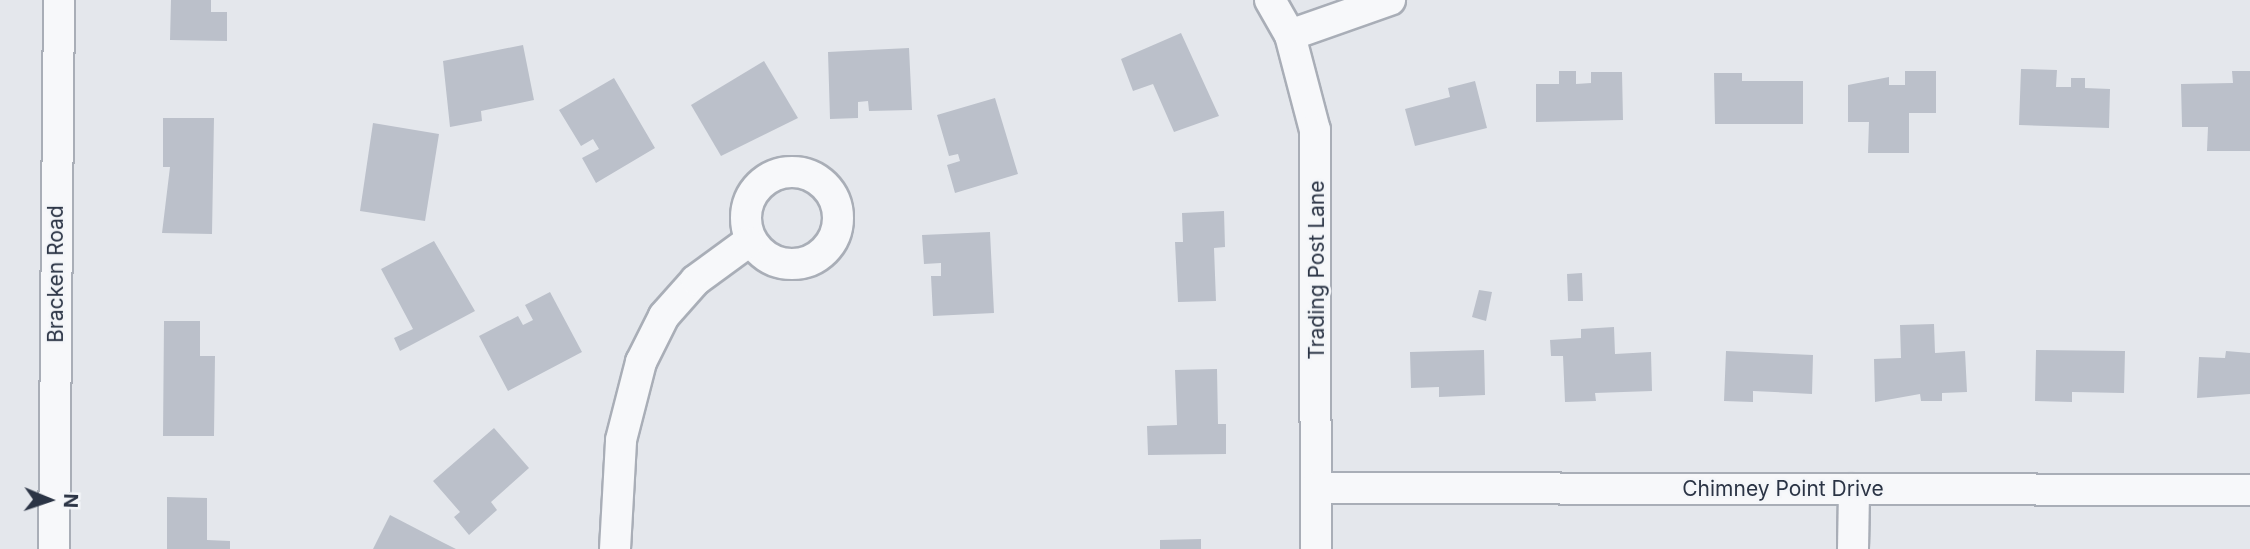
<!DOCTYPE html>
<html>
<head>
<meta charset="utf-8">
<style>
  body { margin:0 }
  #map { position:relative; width:2250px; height:549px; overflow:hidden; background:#e4e7ec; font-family:Inter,sans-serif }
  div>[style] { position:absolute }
  .building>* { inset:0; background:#bbc0ca }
  .roads { filter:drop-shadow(2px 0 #a9aeb7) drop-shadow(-2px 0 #a9aeb7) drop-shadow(0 2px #a9aeb7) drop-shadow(0 -2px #a9aeb7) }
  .minor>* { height:30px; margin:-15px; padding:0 15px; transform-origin:15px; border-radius:15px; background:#f7f8fa }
  .minor>.ring { margin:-15px; padding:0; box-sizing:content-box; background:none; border:30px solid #f7f8fa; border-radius:50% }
  span { translate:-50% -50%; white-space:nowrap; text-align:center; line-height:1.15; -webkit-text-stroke:5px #f4f6f9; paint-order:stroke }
  .street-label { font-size:21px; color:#2b3445 }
  .north { position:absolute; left:14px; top:465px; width:70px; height:70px; -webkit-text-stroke:5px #f4f6f9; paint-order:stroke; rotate:92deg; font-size:19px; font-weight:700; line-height:28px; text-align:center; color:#2b3445 }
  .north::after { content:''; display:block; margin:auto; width:24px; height:32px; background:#2b3445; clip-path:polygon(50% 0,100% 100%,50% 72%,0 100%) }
</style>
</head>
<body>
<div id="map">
  <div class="building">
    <div style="clip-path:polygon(171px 0,211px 0,211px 12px,227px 12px,227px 41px,170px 40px)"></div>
    <div style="clip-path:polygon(1181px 33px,1219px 116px,1174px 132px,1153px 84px,1133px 91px,1121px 59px)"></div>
    <div style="clip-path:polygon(523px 45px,534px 100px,481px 111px,482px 121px,450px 127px,443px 61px)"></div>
    <div style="clip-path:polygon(909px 48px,912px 110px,869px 111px,868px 101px,858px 102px,858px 118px,830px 119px,828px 52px)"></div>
    <div style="clip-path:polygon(764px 61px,798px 118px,721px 156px,691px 105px)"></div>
    <div style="clip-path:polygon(2021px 69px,2057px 70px,2056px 87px,2071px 87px,2071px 78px,2085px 78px,2085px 88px,2110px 89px,2109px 128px,2019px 125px)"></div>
    <div style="clip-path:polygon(1559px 71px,1576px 71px,1576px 84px,1591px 83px,1591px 72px,1622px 72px,1623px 120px,1536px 122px,1536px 84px,1559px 84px)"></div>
    <div style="clip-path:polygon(1905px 71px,1936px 71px,1936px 113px,1909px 113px,1909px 153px,1868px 153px,1869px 122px,1848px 122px,1848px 85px,1889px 77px,1889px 85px,1905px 85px)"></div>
    <div style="clip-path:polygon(2232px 71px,2250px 71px,2250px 151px,2207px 151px,2208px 127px,2182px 127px,2181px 84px,2233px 83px)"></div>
    <div style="clip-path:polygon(1714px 73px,1742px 73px,1742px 81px,1803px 81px,1803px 124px,1715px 124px)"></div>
    <div style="clip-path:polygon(614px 78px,655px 148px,596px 183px,582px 158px,599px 149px,593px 139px,581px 146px,559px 110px)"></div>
    <div style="clip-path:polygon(1475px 81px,1487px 128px,1415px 146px,1405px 109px,1450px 97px,1448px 88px)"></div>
    <div style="clip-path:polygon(995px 98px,1018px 174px,955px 193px,947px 165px,960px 161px,958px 154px,949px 156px,937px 115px)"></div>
    <div style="clip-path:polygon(163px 118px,214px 118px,212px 234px,162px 233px,170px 167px,163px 167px)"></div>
    <div style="clip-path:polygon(373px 123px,439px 134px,425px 221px,360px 211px)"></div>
    <div style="clip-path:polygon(1224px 211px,1225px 247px,1214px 248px,1216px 301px,1178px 302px,1175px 242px,1183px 242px,1182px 213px)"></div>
    <div style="clip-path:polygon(990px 232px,994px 313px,933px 316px,931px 276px,941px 276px,941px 263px,924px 264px,922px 235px)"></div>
    <div style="clip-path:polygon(434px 241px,475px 311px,400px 351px,394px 338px,413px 329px,381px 269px)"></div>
    <div style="clip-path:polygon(1582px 273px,1583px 301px,1568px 301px,1567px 274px)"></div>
    <div style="clip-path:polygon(1479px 290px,1492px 292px,1486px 321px,1472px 317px)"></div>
    <div style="clip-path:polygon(550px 292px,582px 352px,508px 391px,479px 336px,518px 316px,523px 325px,533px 320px,525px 305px)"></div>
    <div style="clip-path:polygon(164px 321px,200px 321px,200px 356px,215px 356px,214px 436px,163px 436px)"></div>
    <div style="clip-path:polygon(1934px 324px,1935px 353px,1965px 351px,1967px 392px,1942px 393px,1942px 401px,1921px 401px,1920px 394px,1875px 402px,1874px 359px,1901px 358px,1900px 325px)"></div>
    <div style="clip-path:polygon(1614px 327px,1615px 354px,1651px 352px,1652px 391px,1595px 393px,1596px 401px,1565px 402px,1563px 356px,1551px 356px,1550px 340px,1581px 338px,1581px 329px)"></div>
    <div style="clip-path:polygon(1484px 350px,1485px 395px,1439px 397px,1439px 387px,1411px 388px,1410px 352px)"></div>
    <div style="clip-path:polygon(2036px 350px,2125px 351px,2124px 393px,2072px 392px,2072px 402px,2035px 401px)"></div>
    <div style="clip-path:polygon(1726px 351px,1813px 355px,1812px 394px,1753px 391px,1753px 402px,1724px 401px)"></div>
    <div style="clip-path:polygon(2226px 351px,2250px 353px,2250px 394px,2197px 398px,2199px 357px,2225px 358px)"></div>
    <div style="clip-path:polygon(1217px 369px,1218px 424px,1226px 424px,1226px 454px,1148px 455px,1147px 426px,1177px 425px,1175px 370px)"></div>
    <div style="clip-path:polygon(494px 428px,529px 468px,491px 502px,497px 510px,469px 535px,454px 517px,460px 512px,433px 481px)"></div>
    <div style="clip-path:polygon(167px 497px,207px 498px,207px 540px,230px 541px,230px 549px,167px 549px)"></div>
    <div style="clip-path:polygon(390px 515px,442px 542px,456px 549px,373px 549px)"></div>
    <div style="clip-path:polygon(1201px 539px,1201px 549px,1160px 549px,1160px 540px)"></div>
  </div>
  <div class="roads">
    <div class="minor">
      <div style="left:1270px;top:0;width:40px;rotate:60.3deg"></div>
      <div style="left:1290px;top:35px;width:98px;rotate:75.3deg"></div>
      <div style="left:1315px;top:130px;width:419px;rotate:89.9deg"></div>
      <div style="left:1290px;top:35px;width:106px;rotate:-19.3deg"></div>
      <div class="ring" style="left:746px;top:172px;width:62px;height:62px"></div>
      <div style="left:1316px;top:488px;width:934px;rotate:0.12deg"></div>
      <div style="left:54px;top:549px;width:549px;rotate:-89.48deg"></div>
      <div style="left:615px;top:549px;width:109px;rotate:-86.8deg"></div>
      <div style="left:621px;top:440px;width:81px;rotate:-75.6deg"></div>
      <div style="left:641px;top:362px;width:51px;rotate:-63.4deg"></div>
      <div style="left:664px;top:316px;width:48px;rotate:-48.4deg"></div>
      <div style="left:696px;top:280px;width:64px;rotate:-36.2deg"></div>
      <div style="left:1853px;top:549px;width:60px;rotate:-89deg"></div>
    </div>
  </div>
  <div class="street-label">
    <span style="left:1317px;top:270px;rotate:-90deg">Trading Post Lane</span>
    <span style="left:56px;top:274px;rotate:-90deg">Bracken Road</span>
    <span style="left:1783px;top:489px">Chimney Point Drive</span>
  </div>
  <div class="north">N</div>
</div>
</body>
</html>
